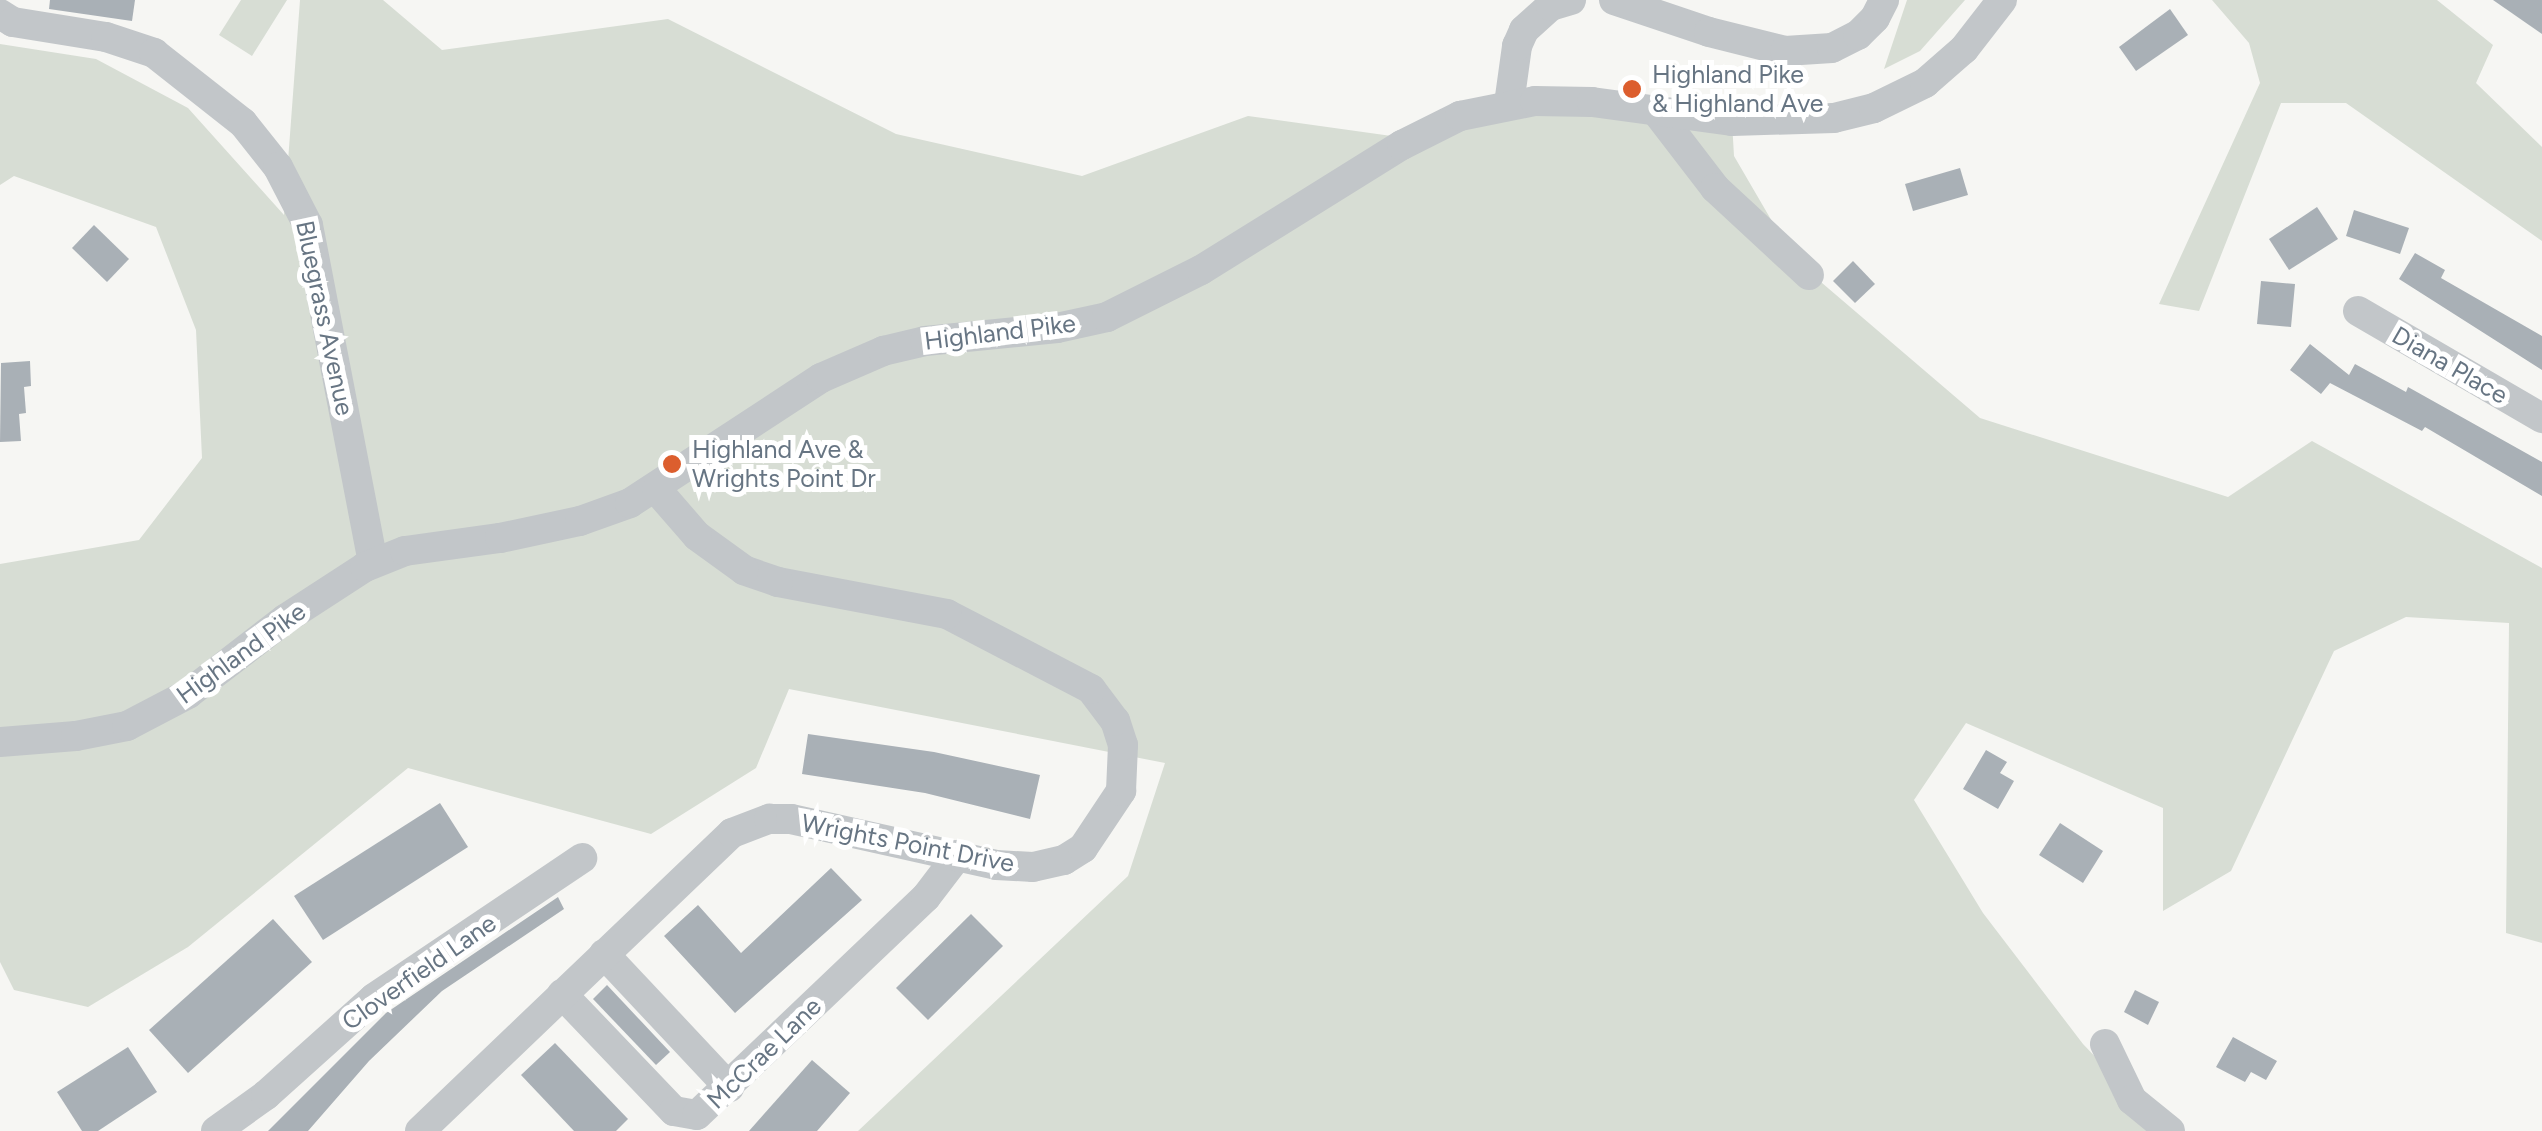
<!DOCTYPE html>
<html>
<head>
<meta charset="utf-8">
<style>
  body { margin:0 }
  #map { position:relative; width:2542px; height:1131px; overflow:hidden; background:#f6f6f3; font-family:Figtree,sans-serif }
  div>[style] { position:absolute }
  .green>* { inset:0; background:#d7ddd4 }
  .building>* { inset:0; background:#a9b0b6 }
  .minor>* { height:30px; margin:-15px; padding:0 15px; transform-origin:15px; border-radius:15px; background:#c2c6c9 }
  .dots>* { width:28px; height:28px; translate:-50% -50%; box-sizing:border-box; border:5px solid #fff; border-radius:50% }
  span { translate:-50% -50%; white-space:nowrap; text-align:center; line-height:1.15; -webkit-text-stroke:10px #fff; paint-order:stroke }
  .poi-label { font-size:25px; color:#677583 }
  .left { translate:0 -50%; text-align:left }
  .street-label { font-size:25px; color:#677583 }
</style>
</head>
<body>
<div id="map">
  <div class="green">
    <div style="clip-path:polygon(241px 0,287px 0,252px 56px,219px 35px)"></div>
    <div style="clip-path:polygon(300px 0,383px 0,442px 50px,668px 19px,896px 134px,1082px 176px,1248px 116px,1413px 139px,1509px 104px,1732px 121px,1734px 156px,1794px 259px,1980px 418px,2228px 497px,2312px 441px,2542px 568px,2542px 943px,2506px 933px,2509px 623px,2406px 617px,2334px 651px,2231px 871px,2163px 911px,2163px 808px,1966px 723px,1914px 800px,1983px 913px,2083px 1044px,2166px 1131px,858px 1131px,1128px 876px,1165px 763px,789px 689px,756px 768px,651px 834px,408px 768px,188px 947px,88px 1007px,14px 990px,0 962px,0 564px,139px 540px,202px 458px,196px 330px,156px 227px,14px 176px,0 185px,0 44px,96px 59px,188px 108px,284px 215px)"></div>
    <div style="clip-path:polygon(1907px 0,1965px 0,1920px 51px,1884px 69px)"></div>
    <div style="clip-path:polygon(2212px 0,2437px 0,2493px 45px,2476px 83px,2542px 147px,2542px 241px,2346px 103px,2281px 103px,2199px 311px,2159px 304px,2260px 83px,2249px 43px)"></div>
  </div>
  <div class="building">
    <div style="clip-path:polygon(50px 0,135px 0,132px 21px,49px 9px)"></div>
    <div style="clip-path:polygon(2493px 0,2542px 0,2542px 34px)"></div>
    <div style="clip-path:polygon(2170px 9px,2188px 35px,2136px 71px,2119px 47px)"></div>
    <div style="clip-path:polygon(1960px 168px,1968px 195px,1913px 211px,1905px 184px)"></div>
    <div style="clip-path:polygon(2317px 207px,2338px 239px,2289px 270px,2269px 239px)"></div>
    <div style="clip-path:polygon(2354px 210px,2409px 228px,2400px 254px,2346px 236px)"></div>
    <div style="clip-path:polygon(94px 225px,129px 259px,107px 282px,72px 248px)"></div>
    <div style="clip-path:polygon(2415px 253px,2445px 270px,2441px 278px,2542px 336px,2542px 370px,2399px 279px)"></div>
    <div style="clip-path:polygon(1853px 261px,1875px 284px,1855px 303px,1833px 281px)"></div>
    <div style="clip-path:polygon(2261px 281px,2295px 284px,2291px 327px,2257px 324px)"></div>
    <div style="clip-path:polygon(2310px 344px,2349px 375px,2355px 364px,2406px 392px,2408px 387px,2542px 462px,2542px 496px,2425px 427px,2422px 431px,2330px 383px,2321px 394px,2290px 370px)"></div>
    <div style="clip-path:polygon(30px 361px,31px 386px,24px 387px,26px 413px,19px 414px,21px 441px,0 442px,1px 363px)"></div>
    <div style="clip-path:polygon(808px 734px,934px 752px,1040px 775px,1030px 819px,925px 793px,802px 774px)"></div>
    <div style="clip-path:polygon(1986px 750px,2007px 762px,2000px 773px,2014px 781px,1998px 809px,1963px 789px)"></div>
    <div style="clip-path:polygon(440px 803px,468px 847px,323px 940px,294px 896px)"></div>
    <div style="clip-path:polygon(2060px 823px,2103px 851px,2083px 883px,2039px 855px)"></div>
    <div style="clip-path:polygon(831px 868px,862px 900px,735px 1013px,664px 936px,698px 905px,741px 953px)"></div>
    <div style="clip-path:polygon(558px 897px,564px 909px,442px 991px,369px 1061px,308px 1131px,268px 1131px,386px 1013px)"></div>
    <div style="clip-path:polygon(971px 914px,1003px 946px,928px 1020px,896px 988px)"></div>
    <div style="clip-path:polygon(273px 919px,312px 962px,188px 1073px,149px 1030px)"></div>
    <div style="clip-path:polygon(607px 985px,670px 1052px,656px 1065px,593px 999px)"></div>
    <div style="clip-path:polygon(2135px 990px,2159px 1002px,2148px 1025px,2124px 1012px)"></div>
    <div style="clip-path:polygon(2233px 1037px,2277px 1061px,2266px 1080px,2251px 1072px,2245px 1082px,2216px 1067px)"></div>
    <div style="clip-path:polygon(555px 1043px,628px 1119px,616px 1131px,574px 1131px,521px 1075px)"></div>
    <div style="clip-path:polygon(128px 1047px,157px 1092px,98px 1131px,82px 1131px,57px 1092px)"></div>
    <div style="clip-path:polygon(812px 1060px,850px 1093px,817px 1131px,749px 1131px)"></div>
  </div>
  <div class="minor">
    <div style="left:1614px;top:0;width:100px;rotate:18.6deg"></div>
    <div style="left:1709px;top:32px;width:78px;rotate:14deg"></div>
    <div style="left:1785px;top:51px;width:47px;rotate:-3.7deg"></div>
    <div style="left:1832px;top:48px;width:29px;rotate:-27deg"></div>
    <div style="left:1858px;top:35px;width:24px;rotate:-45deg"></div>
    <div style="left:1875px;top:18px;width:20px;rotate:-63deg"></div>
    <div style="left:0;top:14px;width:15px;rotate:32deg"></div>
    <div style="left:13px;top:22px;width:94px;rotate:9.2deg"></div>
    <div style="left:106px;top:37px;width:51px;rotate:18.4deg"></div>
    <div style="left:154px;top:53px;width:113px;rotate:38.2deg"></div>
    <div style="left:243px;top:123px;width:56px;rotate:51.5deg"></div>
    <div style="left:278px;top:167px;width:65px;rotate:62.7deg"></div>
    <div style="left:308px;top:225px;width:344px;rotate:79.1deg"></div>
    <div style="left:1509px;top:104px;width:59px;rotate:-82.1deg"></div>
    <div style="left:1517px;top:46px;width:17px;rotate:-66deg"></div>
    <div style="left:1524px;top:30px;width:36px;rotate:-42deg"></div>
    <div style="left:1551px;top:6px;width:21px;rotate:-17deg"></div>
    <div style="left:1656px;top:111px;width:97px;rotate:52.5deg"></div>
    <div style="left:1715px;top:188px;width:128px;rotate:42.8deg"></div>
    <div style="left:2358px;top:311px;width:213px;rotate:30.2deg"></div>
    <div style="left:0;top:742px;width:76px;rotate:-4.5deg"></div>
    <div style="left:76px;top:736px;width:52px;rotate:-11.1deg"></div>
    <div style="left:127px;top:726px;width:69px;rotate:-27.7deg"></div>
    <div style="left:188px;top:694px;width:123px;rotate:-37.7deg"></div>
    <div style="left:285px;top:619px;width:95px;rotate:-33deg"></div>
    <div style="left:365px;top:567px;width:43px;rotate:-21.8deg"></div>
    <div style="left:405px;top:551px;width:96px;rotate:-7.8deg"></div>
    <div style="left:500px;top:538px;width:82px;rotate:-12deg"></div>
    <div style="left:580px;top:521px;width:53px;rotate:-19.8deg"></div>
    <div style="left:630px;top:503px;width:228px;rotate:-33.2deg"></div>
    <div style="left:821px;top:378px;width:68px;rotate:-23.5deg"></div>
    <div style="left:883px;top:351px;width:43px;rotate:-13.4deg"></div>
    <div style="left:925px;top:341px;width:133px;rotate:-5.6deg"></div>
    <div style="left:1057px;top:328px;width:51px;rotate:-12.4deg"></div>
    <div style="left:1107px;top:317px;width:105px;rotate:-26.6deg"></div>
    <div style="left:1201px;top:270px;width:237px;rotate:-31.9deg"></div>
    <div style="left:1402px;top:145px;width:65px;rotate:-26.6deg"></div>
    <div style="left:1460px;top:116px;width:76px;rotate:-11.3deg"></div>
    <div style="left:1535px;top:101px;width:57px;rotate:1deg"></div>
    <div style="left:1592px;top:102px;width:141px;rotate:7.7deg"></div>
    <div style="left:1732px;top:121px;width:102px;rotate:-1.7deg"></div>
    <div style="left:1834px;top:118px;width:41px;rotate:-14deg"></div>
    <div style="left:1874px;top:108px;width:57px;rotate:-26.1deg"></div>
    <div style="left:1925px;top:83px;width:52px;rotate:-41.1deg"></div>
    <div style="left:1964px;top:49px;width:62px;rotate:-52.2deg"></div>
    <div style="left:604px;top:954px;width:183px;rotate:46.8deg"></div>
    <div style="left:562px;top:994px;width:162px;rotate:46.3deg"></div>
    <div style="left:674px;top:1111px;width:23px;rotate:10deg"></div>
    <div style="left:697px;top:1115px;width:316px;rotate:-43.6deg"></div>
    <div style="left:926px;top:897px;width:53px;rotate:-52.7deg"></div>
    <div style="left:2105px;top:1044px;width:62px;rotate:64.3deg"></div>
    <div style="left:2132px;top:1100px;width:49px;rotate:39.2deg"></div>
    <div style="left:216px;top:1131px;width:62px;rotate:-35.8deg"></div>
    <div style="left:266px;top:1095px;width:145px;rotate:-41.9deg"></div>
    <div style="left:374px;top:998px;width:251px;rotate:-33.9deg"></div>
    <div style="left:420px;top:1131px;width:431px;rotate:-43.7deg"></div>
    <div style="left:732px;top:833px;width:40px;rotate:-21deg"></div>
    <div style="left:769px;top:819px;width:22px"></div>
    <div style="left:791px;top:819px;width:210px;rotate:12.6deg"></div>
    <div style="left:996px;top:865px;width:37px;rotate:3deg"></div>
    <div style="left:1033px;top:867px;width:32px;rotate:-13deg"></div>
    <div style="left:1064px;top:860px;width:22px;rotate:-32deg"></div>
    <div style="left:1083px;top:848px;width:69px;rotate:-56.3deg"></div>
    <div style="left:1121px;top:791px;width:46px;rotate:-87.5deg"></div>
    <div style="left:1123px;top:745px;width:25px;rotate:-108deg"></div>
    <div style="left:1115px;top:721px;width:40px;rotate:-127deg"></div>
    <div style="left:1091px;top:689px;width:162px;rotate:-152.5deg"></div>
    <div style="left:947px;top:614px;width:172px;rotate:-169.3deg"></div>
    <div style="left:778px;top:582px;width:36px;rotate:-161deg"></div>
    <div style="left:744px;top:570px;width:58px;rotate:-144.1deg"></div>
    <div style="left:697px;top:536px;width:61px;rotate:-131deg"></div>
  </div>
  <div class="dots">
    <div style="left:1632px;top:89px;background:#dc5e2e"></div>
    <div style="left:672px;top:464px;background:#dc5e2e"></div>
  </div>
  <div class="poi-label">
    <span class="left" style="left:1652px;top:89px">Highland Pike<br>&amp; Highland Ave</span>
    <span class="left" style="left:692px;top:464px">Highland Ave &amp;<br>Wrights Point Dr</span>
  </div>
  <div class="street-label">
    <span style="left:325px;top:318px;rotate:78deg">Bluegrass Avenue</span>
    <span style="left:1000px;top:332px;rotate:-7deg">Highland Pike</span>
    <span style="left:2450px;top:365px;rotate:30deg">Diana Place</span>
    <span style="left:241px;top:653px;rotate:-36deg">Highland Pike</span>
    <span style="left:908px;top:843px;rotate:11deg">Wrights Point Drive</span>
    <span style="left:419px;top:972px;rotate:-35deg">Cloverfield Lane</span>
    <span style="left:764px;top:1053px;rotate:-44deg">McCrae Lane</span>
  </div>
</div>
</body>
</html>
